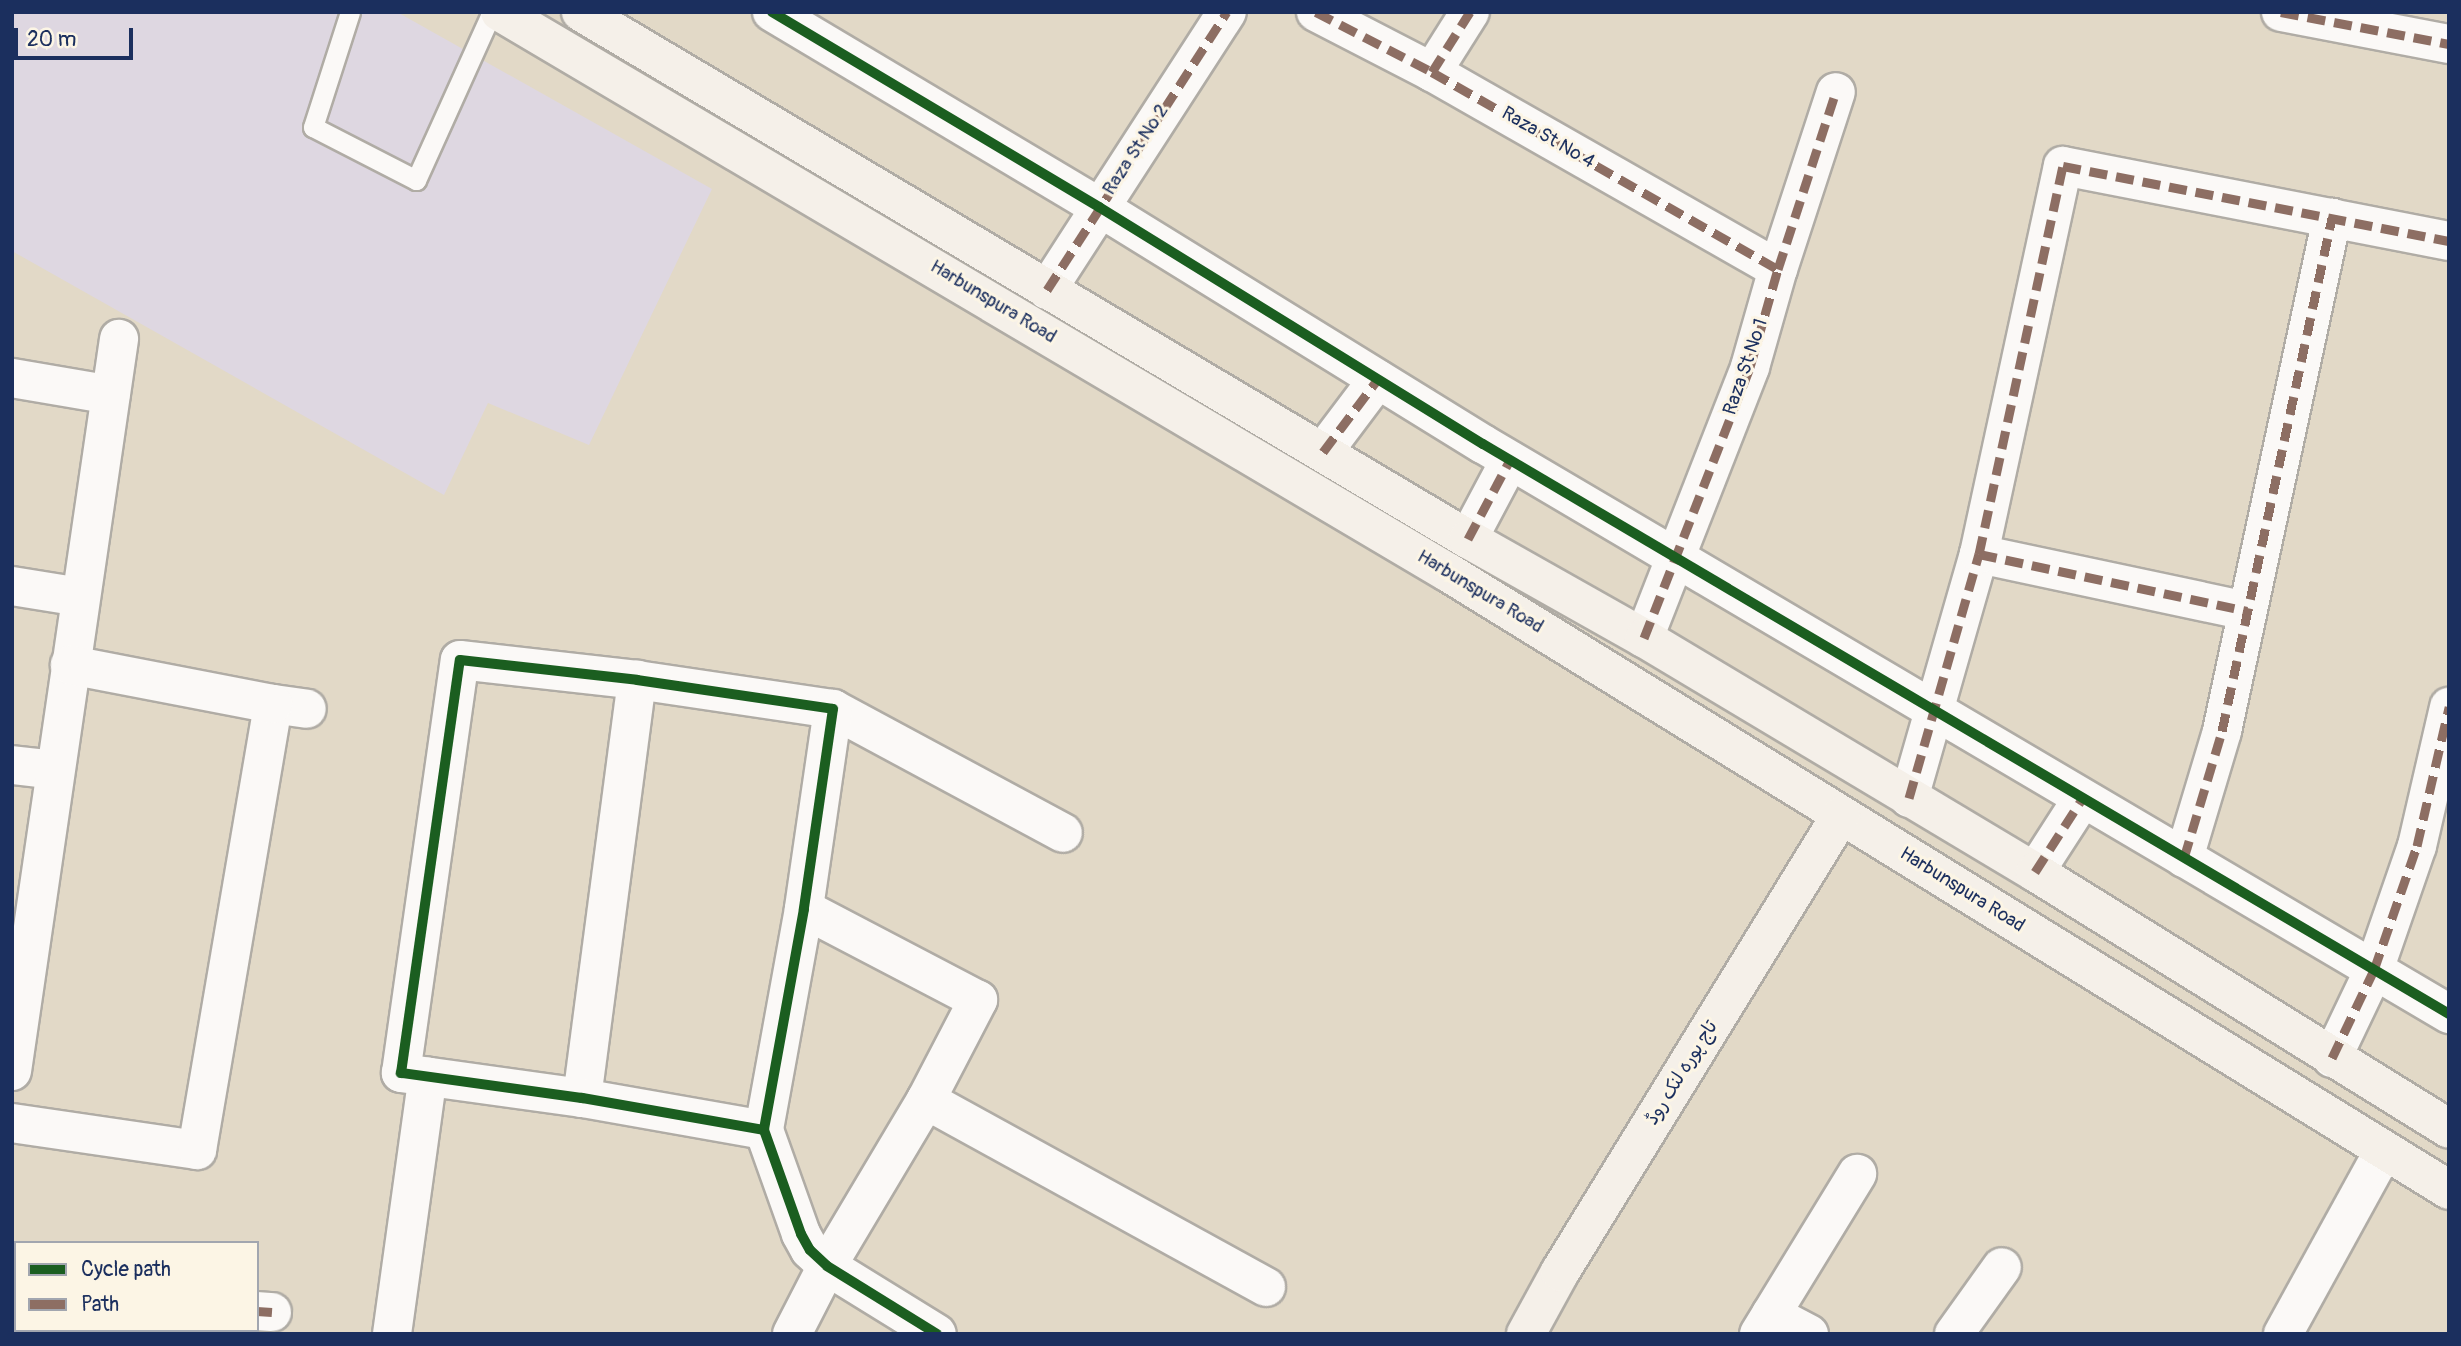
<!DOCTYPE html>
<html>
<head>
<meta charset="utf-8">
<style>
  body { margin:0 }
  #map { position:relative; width:2461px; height:1346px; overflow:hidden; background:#e2d9c7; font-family:Pangolin,"Playpen Sans Arabic",sans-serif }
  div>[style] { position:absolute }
  .built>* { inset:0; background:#ded7e1 }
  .roads { filter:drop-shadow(2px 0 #b0aca5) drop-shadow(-2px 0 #b0aca5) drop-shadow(0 2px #b0aca5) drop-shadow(0 -2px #b0aca5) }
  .lane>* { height:19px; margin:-9.5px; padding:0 9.5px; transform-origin:9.5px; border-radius:9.5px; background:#fbf9f7 }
  .street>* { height:38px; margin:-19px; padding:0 19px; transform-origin:19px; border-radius:19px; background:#fbf9f7 }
  .secondary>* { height:38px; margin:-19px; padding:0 19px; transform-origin:19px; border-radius:19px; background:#f5f0e9 }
  .quiet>* { height:9px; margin-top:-4.5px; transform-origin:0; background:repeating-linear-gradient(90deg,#8d6e63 0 18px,transparent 0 27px) }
  .cycleway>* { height:10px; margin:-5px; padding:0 5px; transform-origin:5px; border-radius:5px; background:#1b5e20 }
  span { translate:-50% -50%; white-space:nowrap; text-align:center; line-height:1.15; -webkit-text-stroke:6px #fcf5e5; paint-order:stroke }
  .street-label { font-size:19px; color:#1b2f5e }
  .frame { position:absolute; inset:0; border:14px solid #1b2f5e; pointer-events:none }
  .legend { position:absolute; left:14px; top:1241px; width:245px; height:91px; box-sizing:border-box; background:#fcf5e5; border:2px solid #a2a6af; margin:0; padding:9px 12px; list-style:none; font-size:21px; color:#1b2f5e }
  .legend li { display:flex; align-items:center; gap:14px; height:35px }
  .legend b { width:35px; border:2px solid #a2a6af }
  .scale { position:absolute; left:14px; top:28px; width:119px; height:32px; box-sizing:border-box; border:4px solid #1b2f5e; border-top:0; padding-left:9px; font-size:21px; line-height:24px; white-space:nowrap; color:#1b2f5e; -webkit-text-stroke:5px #fcf5e5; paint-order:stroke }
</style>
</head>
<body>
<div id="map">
  <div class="built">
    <div style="clip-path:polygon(12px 12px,397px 12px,712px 189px,589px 445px,488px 403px,444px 495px,12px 251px)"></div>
  </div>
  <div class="roads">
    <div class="lane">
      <div style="left:350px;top:12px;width:121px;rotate:107.8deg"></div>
      <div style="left:313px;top:127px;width:116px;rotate:27.2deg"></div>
      <div style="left:416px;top:180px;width:184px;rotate:-65.7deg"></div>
    </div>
    <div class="street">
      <div style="left:772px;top:12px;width:381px;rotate:30.8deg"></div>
      <div style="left:1099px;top:207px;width:451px;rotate:31.7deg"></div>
      <div style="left:1483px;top:444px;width:1122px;rotate:30.54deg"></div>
      <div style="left:1316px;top:12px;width:131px;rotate:27.3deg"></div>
      <div style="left:1432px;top:72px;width:398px;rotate:29.7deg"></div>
      <div style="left:2281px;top:12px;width:171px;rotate:10.8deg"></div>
      <div style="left:1432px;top:72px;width:71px;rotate:-57.7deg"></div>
      <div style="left:1047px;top:290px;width:331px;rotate:-57.1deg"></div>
      <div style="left:12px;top:378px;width:100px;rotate:9.7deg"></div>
      <div style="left:1323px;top:452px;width:91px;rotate:-53deg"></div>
      <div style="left:1468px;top:539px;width:89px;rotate:-62deg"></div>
      <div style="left:1979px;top:554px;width:274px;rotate:12deg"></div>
      <div style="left:12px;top:586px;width:69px;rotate:9.2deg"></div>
      <div style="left:1644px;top:638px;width:291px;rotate:-68.6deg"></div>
      <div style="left:1750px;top:367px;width:102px;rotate:-74.1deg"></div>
      <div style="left:1778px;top:269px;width:186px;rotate:-71.9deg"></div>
      <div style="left:273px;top:704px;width:34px;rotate:8deg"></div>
      <div style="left:833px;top:709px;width:261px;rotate:28.3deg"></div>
      <div style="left:12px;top:765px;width:43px;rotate:6.6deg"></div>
      <div style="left:1909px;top:798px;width:254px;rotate:-74deg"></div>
      <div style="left:1979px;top:554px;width:397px;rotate:-77.8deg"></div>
      <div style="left:2063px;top:166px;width:393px;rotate:11deg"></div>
      <div style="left:2184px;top:858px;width:133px;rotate:-73.3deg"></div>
      <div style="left:2222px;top:731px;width:525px;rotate:-77.9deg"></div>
      <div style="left:2035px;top:872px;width:87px;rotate:-57.2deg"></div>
      <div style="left:2332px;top:1058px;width:98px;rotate:-64.5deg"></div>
      <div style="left:2374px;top:970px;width:131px;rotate:-70.9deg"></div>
      <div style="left:2417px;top:846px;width:143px;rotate:-77deg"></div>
      <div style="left:12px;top:1071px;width:740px;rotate:-81.68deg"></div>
      <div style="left:582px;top:1098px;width:422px;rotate:-82.5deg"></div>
      <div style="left:926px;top:1100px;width:388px;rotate:28.8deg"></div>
      <div style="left:12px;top:1123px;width:187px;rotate:8.3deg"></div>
      <div style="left:197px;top:1150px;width:452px;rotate:-80.3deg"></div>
      <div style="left:273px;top:704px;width:207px;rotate:-169.1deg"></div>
      <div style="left:764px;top:1130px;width:185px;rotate:-170deg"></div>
      <div style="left:582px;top:1098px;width:183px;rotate:-172.1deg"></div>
      <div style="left:401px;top:1073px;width:417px;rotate:-81.9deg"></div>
      <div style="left:460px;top:660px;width:178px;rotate:6.4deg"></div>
      <div style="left:637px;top:680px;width:198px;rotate:8.4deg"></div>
      <div style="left:833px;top:709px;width:202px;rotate:98.3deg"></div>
      <div style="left:804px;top:909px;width:225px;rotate:100.3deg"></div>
      <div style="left:764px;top:1130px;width:110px;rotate:70.4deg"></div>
      <div style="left:801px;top:1234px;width:18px;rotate:61deg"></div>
      <div style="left:810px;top:1250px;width:23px;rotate:43deg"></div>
      <div style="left:827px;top:1266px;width:129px;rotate:31.7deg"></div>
      <div style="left:12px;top:1291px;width:4px"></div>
      <div style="left:257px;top:1311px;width:15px;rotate:4deg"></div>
      <div style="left:1771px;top:1314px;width:43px;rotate:27.8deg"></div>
      <div style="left:392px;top:1334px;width:260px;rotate:-82.1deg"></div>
      <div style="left:792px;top:1334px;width:76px;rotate:-62.8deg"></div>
      <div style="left:827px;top:1266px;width:193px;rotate:-59.2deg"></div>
      <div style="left:926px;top:1100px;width:113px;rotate:-62.5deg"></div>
      <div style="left:978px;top:1000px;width:196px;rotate:-152.4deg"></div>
      <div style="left:1759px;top:1334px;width:188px;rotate:-58.5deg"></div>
      <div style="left:1954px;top:1334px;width:82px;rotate:-54.4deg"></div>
      <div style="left:2283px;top:1334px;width:208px;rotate:-61.2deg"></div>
    </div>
    <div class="secondary">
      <div style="left:500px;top:12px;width:1102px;rotate:30.59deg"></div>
      <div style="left:1449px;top:573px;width:1175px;rotate:31.67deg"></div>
      <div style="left:581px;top:12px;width:1032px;rotate:30.72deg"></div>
      <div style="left:1468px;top:539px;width:202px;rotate:29.4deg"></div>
      <div style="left:1644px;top:638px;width:456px;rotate:30.9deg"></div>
      <div style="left:2035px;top:872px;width:487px;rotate:31.8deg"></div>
      <div style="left:1526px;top:1334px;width:71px;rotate:-61.3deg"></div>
      <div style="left:1560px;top:1272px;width:536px;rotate:-58.41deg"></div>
    </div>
  </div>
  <div class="quiet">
    <div style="left:1316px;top:12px;width:131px;rotate:27.3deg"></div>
    <div style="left:1432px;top:72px;width:398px;rotate:29.7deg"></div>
    <div style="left:2281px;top:12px;width:171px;rotate:10.8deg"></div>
    <div style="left:1432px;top:72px;width:71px;rotate:-57.7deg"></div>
    <div style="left:1047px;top:290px;width:331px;rotate:-57.1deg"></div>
    <div style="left:1323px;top:452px;width:91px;rotate:-53deg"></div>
    <div style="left:1468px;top:539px;width:89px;rotate:-62deg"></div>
    <div style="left:1979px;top:554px;width:274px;rotate:12deg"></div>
    <div style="left:1644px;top:638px;width:291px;rotate:-68.6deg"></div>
    <div style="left:1750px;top:367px;width:102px;rotate:-74.1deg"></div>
    <div style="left:1778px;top:269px;width:186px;rotate:-71.9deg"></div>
    <div style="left:1909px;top:798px;width:254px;rotate:-74deg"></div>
    <div style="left:1979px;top:554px;width:397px;rotate:-77.8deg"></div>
    <div style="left:2063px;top:166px;width:393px;rotate:11deg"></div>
    <div style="left:2184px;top:858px;width:133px;rotate:-73.3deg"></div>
    <div style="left:2222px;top:731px;width:525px;rotate:-77.9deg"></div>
    <div style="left:2035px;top:872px;width:87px;rotate:-57.2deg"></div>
    <div style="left:2332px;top:1058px;width:98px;rotate:-64.5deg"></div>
    <div style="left:2374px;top:970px;width:131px;rotate:-70.9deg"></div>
    <div style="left:2417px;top:846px;width:143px;rotate:-77deg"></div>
    <div style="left:12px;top:1291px;width:4px"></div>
    <div style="left:257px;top:1311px;width:15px;rotate:4deg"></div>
  </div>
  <div class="cycleway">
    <div style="left:772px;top:12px;width:381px;rotate:30.8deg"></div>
    <div style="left:1099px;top:207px;width:451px;rotate:31.7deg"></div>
    <div style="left:1483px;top:444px;width:1122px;rotate:30.54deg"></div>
    <div style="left:764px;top:1130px;width:185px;rotate:-170deg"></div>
    <div style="left:582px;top:1098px;width:183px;rotate:-172.1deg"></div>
    <div style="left:401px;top:1073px;width:417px;rotate:-81.9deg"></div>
    <div style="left:460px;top:660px;width:178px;rotate:6.4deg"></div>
    <div style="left:637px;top:680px;width:198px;rotate:8.4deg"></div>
    <div style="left:833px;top:709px;width:202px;rotate:98.3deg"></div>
    <div style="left:804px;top:909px;width:225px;rotate:100.3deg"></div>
    <div style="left:764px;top:1130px;width:110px;rotate:70.4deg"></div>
    <div style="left:801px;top:1234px;width:18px;rotate:61deg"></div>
    <div style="left:810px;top:1250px;width:23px;rotate:43deg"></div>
    <div style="left:827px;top:1266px;width:129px;rotate:31.7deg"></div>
  </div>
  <div class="street-label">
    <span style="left:1548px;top:138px;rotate:30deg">Raza St No 4</span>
    <span style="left:1136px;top:150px;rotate:-57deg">Raza St No 2</span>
    <span style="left:993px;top:302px;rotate:31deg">Harbunspura Road</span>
    <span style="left:1746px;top:367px;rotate:-71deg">Raza St No 1</span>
    <span style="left:1480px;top:592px;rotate:31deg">Harbunspura Road</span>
    <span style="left:1962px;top:890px;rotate:32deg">Harbunspura Road</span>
    <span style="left:1682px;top:1073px;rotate:-58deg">تاج پورہ لنک روڈ</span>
  </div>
  <div class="frame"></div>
  <ul class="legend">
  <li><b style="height:9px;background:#1b5e20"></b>Cycle path</li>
  <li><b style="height:9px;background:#8d6e63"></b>Path</li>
  </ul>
  <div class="scale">20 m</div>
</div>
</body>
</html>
